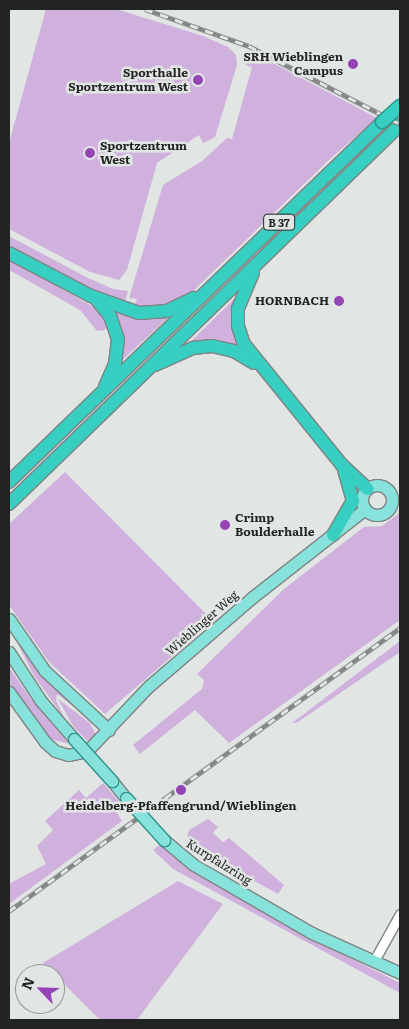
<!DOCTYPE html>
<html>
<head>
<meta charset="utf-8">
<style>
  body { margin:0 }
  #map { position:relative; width:409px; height:1029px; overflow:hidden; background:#e1e6e5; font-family:Literata,serif }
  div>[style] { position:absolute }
  .green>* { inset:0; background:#d0b1de }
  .roads { filter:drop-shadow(1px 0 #7f8483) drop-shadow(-1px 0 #7f8483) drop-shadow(0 1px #7f8483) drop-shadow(0 -1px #7f8483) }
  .minor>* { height:9px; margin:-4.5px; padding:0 4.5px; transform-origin:4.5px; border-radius:4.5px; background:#fff }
  .major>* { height:11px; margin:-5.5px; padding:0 5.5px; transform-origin:5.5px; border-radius:5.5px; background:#86e2da }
  .major>.ring { margin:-5.5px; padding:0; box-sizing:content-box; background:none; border:11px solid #86e2da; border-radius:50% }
  .highway>* { height:12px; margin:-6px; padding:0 6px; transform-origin:6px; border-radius:6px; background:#36cfc2 }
  .rail>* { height:4.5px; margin-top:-2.25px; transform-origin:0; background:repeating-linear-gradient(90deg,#e1e6e5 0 8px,#818483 0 16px); box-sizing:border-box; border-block:1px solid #818483 }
  .bridges { filter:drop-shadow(1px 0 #2f938a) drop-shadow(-1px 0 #2f938a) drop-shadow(0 1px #2f938a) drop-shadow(0 -1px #2f938a) }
  .major-bridge>* { height:11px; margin:-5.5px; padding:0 5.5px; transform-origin:5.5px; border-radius:5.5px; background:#86e2da }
  .highway-bridge>* { height:12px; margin:-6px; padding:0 6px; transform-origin:6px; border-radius:6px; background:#36cfc2 }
  .dots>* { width:14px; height:14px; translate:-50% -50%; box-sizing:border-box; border:2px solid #e1e6e5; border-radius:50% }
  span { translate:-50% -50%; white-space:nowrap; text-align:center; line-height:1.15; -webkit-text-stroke:5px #e1e6e5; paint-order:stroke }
  .shield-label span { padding:1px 4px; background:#e1e6e5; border:1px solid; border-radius:4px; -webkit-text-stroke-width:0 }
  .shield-label { font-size:11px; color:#222323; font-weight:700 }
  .poi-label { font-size:12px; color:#222323; font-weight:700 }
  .right { translate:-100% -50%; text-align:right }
  .left { translate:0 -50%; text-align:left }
  .street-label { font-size:12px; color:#222323 }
  .frame { position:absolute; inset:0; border:10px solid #222323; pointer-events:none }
  .north { position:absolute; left:15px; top:964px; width:50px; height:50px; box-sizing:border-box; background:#e1e6e5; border:1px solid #959897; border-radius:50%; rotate:294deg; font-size:14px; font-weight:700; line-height:20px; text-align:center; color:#222323 }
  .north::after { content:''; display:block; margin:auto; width:18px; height:22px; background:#9444b4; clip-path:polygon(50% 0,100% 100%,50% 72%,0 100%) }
</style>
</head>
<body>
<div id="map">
  <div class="green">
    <div style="clip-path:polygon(46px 9px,116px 9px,203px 36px,228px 47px,236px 55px,237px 65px,215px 137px,203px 143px,199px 135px,157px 163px,127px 270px,119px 280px,90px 272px,9px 229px,9px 143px)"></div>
    <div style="clip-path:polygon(250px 51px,377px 118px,330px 159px,189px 295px,166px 306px,134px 306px,137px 299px,129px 298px,163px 185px,202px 161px,227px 138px,232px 139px,252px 67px,246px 65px,245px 54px)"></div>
    <div style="clip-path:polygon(9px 236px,88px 278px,113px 289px,128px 291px,125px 303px,94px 291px,9px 246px)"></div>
    <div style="clip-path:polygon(9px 260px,94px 307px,105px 319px,107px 325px,105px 330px,97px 331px,80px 310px,9px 270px)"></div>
    <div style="clip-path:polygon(236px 297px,242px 349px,184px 348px)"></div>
    <div style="clip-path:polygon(107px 306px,171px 315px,117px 365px)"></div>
    <div style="clip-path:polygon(65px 472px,213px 621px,105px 714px,49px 662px,9px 605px,9px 524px)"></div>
    <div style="clip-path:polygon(400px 507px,400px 620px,229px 743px,195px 710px,140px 754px,133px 745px,202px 689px,204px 680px,197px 674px,284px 589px,364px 527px,382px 526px,398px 514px)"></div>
    <div style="clip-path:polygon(9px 626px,91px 720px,57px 694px,56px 700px,65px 719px,34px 676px)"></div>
    <div style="clip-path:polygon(400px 641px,400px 652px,298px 722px,292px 723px)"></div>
    <div style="clip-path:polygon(9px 667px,31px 699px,69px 744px,47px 738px,9px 686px)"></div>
    <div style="clip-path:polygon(58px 699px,90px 723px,96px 735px,88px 742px,73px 726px)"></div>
    <div style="clip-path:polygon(103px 783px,122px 805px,116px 811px,122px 821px,9px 904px,9px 884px,46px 864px,37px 846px,53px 830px,45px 821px,79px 790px,86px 798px)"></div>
    <div style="clip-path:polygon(208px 819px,218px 827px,213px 833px,223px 842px,229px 838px,284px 885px,278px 894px,206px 855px,187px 836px,189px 830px)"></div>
    <div style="clip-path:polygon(159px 845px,190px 869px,328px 947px,400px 983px,400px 993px,173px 869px,153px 850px)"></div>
    <div style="clip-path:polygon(178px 881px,223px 904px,137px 1020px,100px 1020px,43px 963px)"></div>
  </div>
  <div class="roads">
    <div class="minor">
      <div style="left:375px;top:959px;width:51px;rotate:-60.9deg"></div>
    </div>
    <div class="major">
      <div class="ring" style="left:362px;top:485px;width:19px;height:19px"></div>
      <div style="left:9px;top:619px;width:63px;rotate:55.3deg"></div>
      <div style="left:45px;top:671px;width:87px;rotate:42.7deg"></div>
      <div style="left:9px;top:652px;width:59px;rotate:56.9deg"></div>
      <div style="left:41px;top:701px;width:50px;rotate:49deg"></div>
      <div style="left:9px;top:692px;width:62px;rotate:54.2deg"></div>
      <div style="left:45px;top:742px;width:13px;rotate:42deg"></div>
      <div style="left:55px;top:751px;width:14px;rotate:17deg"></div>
      <div style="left:68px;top:755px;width:19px;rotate:-12deg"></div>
      <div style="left:87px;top:751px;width:90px;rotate:-46.4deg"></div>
      <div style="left:149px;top:686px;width:138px;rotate:-40.6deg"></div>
      <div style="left:254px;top:596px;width:141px;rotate:-38.1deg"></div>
      <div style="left:112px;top:781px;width:22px;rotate:51deg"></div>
      <div style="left:164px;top:840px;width:39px;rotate:40deg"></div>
      <div style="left:194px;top:865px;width:136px;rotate:30deg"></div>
      <div style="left:312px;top:933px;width:97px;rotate:24.4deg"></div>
    </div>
    <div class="highway">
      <div style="left:9px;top:253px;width:93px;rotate:27.7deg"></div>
      <div style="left:91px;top:296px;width:51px;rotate:19.5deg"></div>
      <div style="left:139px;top:313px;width:28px;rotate:-4deg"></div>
      <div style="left:167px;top:311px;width:30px;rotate:-26deg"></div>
      <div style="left:253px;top:273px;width:39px;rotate:113deg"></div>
      <div style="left:238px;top:309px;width:17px;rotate:90deg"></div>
      <div style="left:238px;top:326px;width:19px;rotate:72deg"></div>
      <div style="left:244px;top:344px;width:156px;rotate:51deg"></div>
      <div style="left:342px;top:465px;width:35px;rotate:43deg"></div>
      <div style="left:97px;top:300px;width:21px;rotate:51deg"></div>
      <div style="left:110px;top:316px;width:24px;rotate:71deg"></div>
      <div style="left:118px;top:339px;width:25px;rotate:97deg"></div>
      <div style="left:115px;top:364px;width:24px;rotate:114deg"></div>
      <div style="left:155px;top:365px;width:42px;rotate:-24.1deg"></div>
      <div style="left:193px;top:348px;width:19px;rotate:-6deg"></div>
      <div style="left:212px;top:346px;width:23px;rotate:13deg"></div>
      <div style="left:234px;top:351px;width:23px;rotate:31deg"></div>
      <div style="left:9px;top:482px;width:518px;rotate:-43.98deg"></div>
      <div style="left:9px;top:504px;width:545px;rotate:-44.11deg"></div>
      <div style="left:333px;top:535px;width:39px;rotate:-60deg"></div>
      <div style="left:353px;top:501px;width:32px;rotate:-106deg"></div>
    </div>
  </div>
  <div class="rail">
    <div style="left:145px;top:9px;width:110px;rotate:19.6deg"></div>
    <div style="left:249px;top:46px;width:170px;rotate:27.3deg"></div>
    <div style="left:9px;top:911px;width:483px;rotate:-35.9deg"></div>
  </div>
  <div class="bridges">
    <div class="major-bridge">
      <div style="left:74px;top:739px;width:57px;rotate:47.9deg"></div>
      <div style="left:126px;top:798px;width:57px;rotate:47.9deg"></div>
    </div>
    <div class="highway-bridge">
      <div style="left:382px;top:122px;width:24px;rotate:-42deg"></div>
    </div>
  </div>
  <div class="dots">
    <div style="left:353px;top:64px;background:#9444b4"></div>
    <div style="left:198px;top:80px;background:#9444b4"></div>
    <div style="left:90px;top:153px;background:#9444b4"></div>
    <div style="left:339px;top:301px;background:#9444b4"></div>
    <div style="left:225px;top:525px;background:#9444b4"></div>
    <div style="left:181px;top:790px;background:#9444b4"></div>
  </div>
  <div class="shield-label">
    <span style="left:279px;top:222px">B 37</span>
  </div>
  <div class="poi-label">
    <span class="right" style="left:343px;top:64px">SRH Wieblingen<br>Campus</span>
    <span class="right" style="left:188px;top:80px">Sporthalle<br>Sportzentrum West</span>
    <span class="left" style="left:100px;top:153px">Sportzentrum<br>West</span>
    <span class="right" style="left:329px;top:301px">HORNBACH</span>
    <span class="left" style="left:235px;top:525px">Crimp<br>Boulderhalle</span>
    <span style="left:181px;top:806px">Heidelberg-Pfaffengrund/Wieblingen</span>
  </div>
  <div class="street-label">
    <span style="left:202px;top:623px;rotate:-41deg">Wieblinger Weg</span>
    <span style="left:219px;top:862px;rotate:32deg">Kurpfalzring</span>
  </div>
  <div class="frame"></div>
  <div class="north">N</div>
</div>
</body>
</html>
